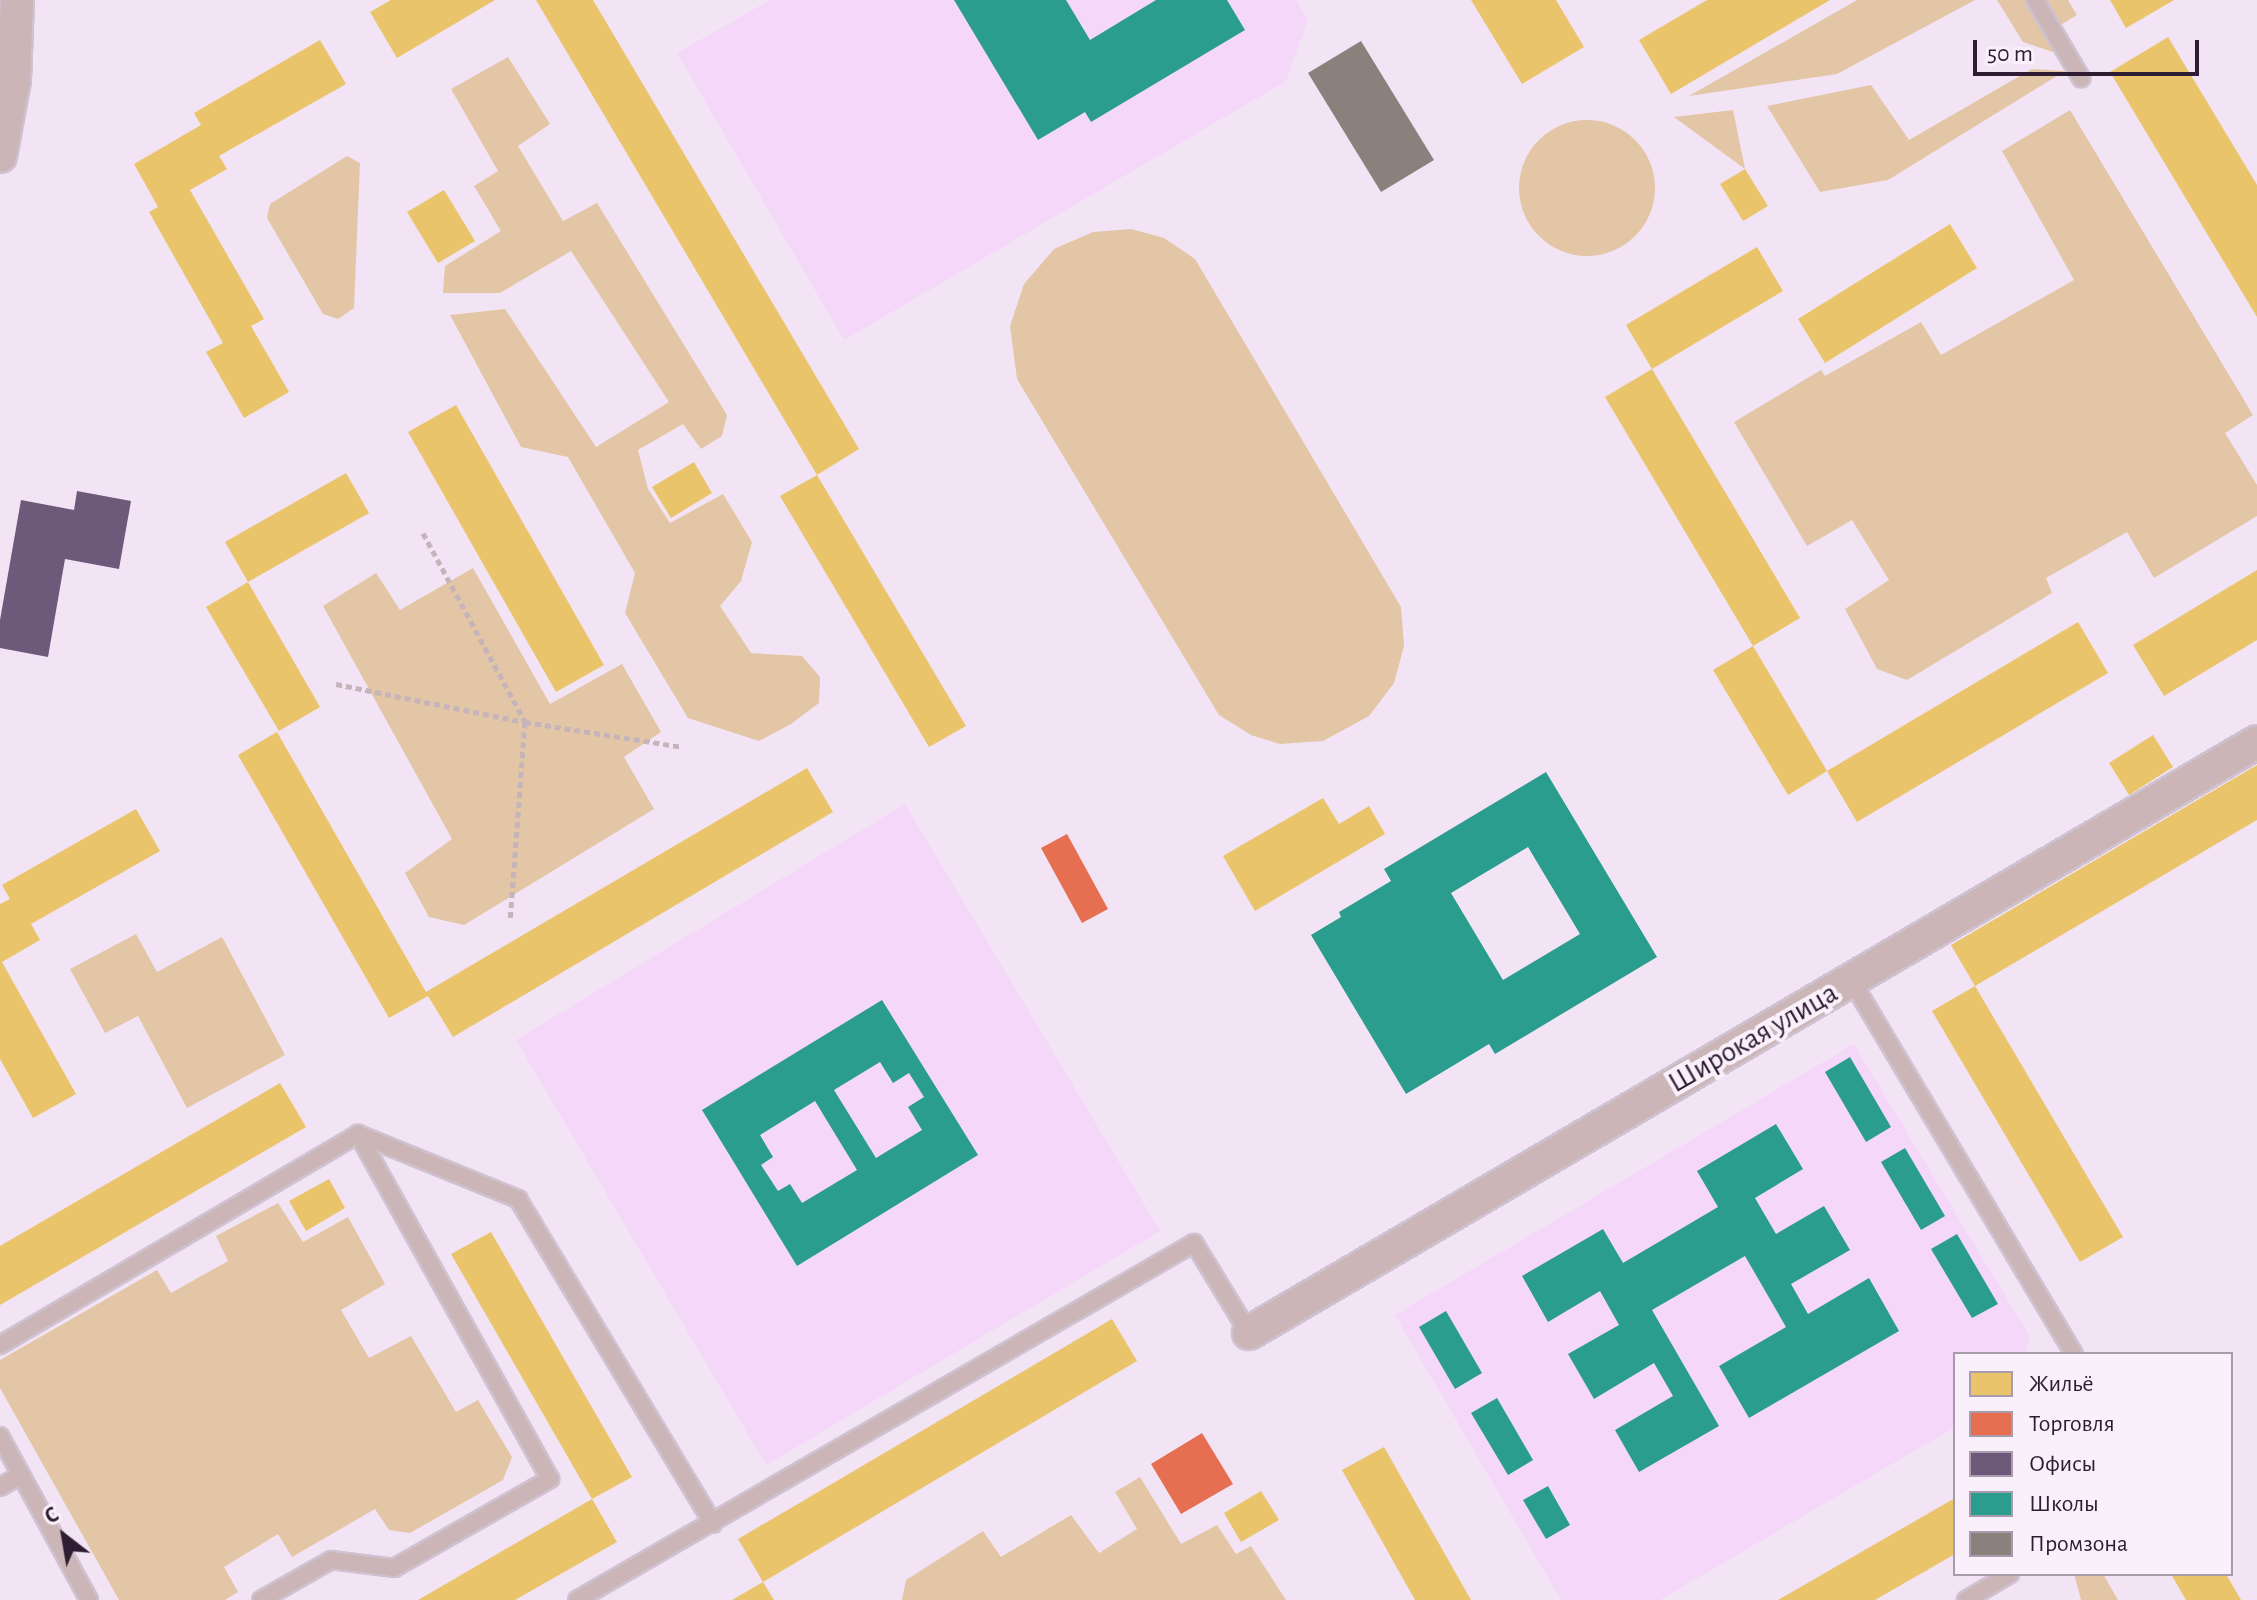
<!DOCTYPE html>
<html>
<head>
<meta charset="utf-8">
<style>
  body { margin:0 }
  #map { position:relative; width:2257px; height:1600px; overflow:hidden; background:#f3e4f5; font-family:"Alegreya Sans",sans-serif }
  div>[style] { position:absolute }
  .built>* { inset:0; background:#f5d7f9 }
  .green>* { inset:0; background:#e3c6a5 }
  .round { border-radius:50% }
  .homes>* { inset:0; background:#e9c46a }
  .shops>* { inset:0; background:#e76f51 }
  .offices>* { inset:0; background:#6d597a }
  .schools>* { inset:0; background:#2a9d8f }
  .industry>* { inset:0; background:#8a817c }
  .path>* { height:5px; margin-top:-2.5px; transform-origin:0; background:repeating-linear-gradient(90deg,#c5b4ba 0 6px,transparent 0 10px) }
  .roads { filter:drop-shadow(2px 0 #cfc2d0) drop-shadow(-2px 0 #cfc2d0) drop-shadow(0 2px #cfc2d0) drop-shadow(0 -2px #cfc2d0) }
  .lane>* { height:16px; margin:-8px; padding:0 8px; transform-origin:8px; border-radius:8px; background:#cbb5b7 }
  .street>* { height:32px; margin:-16px; padding:0 16px; transform-origin:16px; border-radius:16px; background:#cbb5b7 }
  span { translate:-50% -50%; white-space:nowrap; text-align:center; line-height:1.15; -webkit-text-stroke:8px #faf0fb; paint-order:stroke }
  .street-label { font-size:30px; color:#2e1d32 }
  .legend { position:absolute; left:1953px; top:1352px; width:280px; height:224px; box-sizing:border-box; background:#faf0fb; border:2px solid #a89cab; margin:0; padding:10px 14px; list-style:none; font-size:24px; color:#2e1d32 }
  .legend li { display:flex; align-items:center; gap:16px; height:40px }
  .legend b { width:40px; border:2px solid #a89cab }
  .north { position:absolute; left:24px; top:1496px; width:80px; height:80px; -webkit-text-stroke:6px #faf0fb; paint-order:stroke; rotate:329deg; font-size:22px; font-weight:700; line-height:32px; text-align:center; color:#2e1d32 }
  .north::after { content:''; display:block; margin:auto; width:28px; height:36px; background:#2e1d32; clip-path:polygon(50% 0,100% 100%,50% 72%,0 100%) }
  .scale { position:absolute; left:1973px; top:40px; width:226px; height:36px; box-sizing:border-box; border:4px solid #2e1d32; border-top:0; padding-left:10px; font-size:24px; line-height:28px; white-space:nowrap; color:#2e1d32; -webkit-text-stroke:6px #faf0fb; paint-order:stroke }
</style>
</head>
<body>
<div id="map">
  <div class="built">
    <div style="clip-path:polygon(770px 0,1296px 0,1308px 20px,1286px 81px,844px 340px,677px 53px)"></div>
    <div style="clip-path:polygon(905px 804px,1160px 1231px,766px 1465px,516px 1040px)"></div>
    <div style="clip-path:polygon(1854px 1044px,2030px 1337px,2025px 1354px,1955px 1354px,1955px 1427px,1660px 1600px,1561px 1600px,1395px 1315px)"></div>
  </div>
  <div class="green">
    <div style="clip-path:polygon(1857px 0,1975px 0,1837px 74px,1689px 96px)"></div>
    <div style="clip-path:polygon(1997px 0,2068px 0,2077px 15px,2047px 33px,2059px 54px,2023px 42px)"></div>
    <div style="clip-path:polygon(508px 57px,550px 124px,518px 146px,563px 221px,597px 203px,727px 415px,722px 436px,701px 449px,683px 424px,638px 450px,648px 489px,670px 523px,723px 494px,752px 542px,741px 581px,720px 606px,751px 653px,802px 656px,820px 677px,819px 703px,791px 724px,759px 741px,688px 718px,625px 613px,635px 573px,568px 457px,521px 447px,450px 315px,505px 309px,596px 447px,669px 402px,571px 251px,500px 293px,443px 293px,445px 266px,501px 231px,474px 186px,498px 171px,451px 89px)"></div>
    <div style="clip-path:polygon(2032px 69px,2065px 71px,1888px 180px,1820px 192px,1767px 106px,1871px 85px,1909px 140px)"></div>
    <div style="clip-path:polygon(1733px 110px,1745px 169px,1674px 117px)"></div>
    <div style="clip-path:polygon(2070px 110px,2253px 415px,2225px 433px,2257px 485px,2257px 516px,2154px 578px,2127px 532px,2046px 578px,2052px 593px,1907px 680px,1877px 669px,1845px 609px,1889px 580px,1852px 520px,1807px 546px,1734px 422px,1821px 370px,1825px 376px,1921px 322px,1941px 355px,2074px 280px,2002px 151px)"></div>
    <div class="round" style="left:1519px;top:120px;width:136px;height:136px"></div>
    <div style="clip-path:polygon(347px 156px,360px 163px,354px 308px,338px 319px,323px 314px,267px 218px,270px 204px)"></div>
    <div style="clip-path:polygon(1131px 229px,1164px 238px,1195px 259px,1401px 607px,1404px 646px,1394px 683px,1369px 716px,1323px 741px,1280px 744px,1251px 735px,1219px 715px,1017px 379px,1010px 326px,1024px 284px,1054px 249px,1093px 232px)"></div>
    <div style="clip-path:polygon(473px 568px,550px 704px,622px 664px,661px 732px,624px 757px,654px 809px,464px 925px,429px 917px,405px 873px,452px 839px,323px 606px,376px 573px,400px 610px)"></div>
    <div style="clip-path:polygon(136px 934px,157px 972px,222px 937px,285px 1055px,187px 1108px,138px 1016px,105px 1033px,70px 969px)"></div>
    <div style="clip-path:polygon(278px 1203px,303px 1242px,348px 1217px,385px 1284px,341px 1310px,369px 1358px,411px 1336px,456px 1412px,478px 1400px,512px 1457px,503px 1480px,410px 1533px,389px 1530px,375px 1509px,292px 1557px,278px 1534px,224px 1567px,238px 1592px,225px 1600px,119px 1600px,0 1388px,0 1360px,157px 1270px,171px 1293px,228px 1261px,216px 1236px)"></div>
    <div style="clip-path:polygon(1140px 1477px,1181px 1544px,1217px 1525px,1236px 1554px,1251px 1546px,1286px 1600px,902px 1600px,906px 1580px,983px 1531px,1001px 1557px,1071px 1515px,1099px 1553px,1137px 1529px,1115px 1492px)"></div>
    <div style="clip-path:polygon(2074px 1574px,2103px 1574px,2118px 1600px,2081px 1600px)"></div>
  </div>
  <div class="homes">
    <div style="clip-path:polygon(391px 0,495px 0,397px 58px,370px 12px)"></div>
    <div style="clip-path:polygon(536px 0,593px 0,859px 449px,817px 475px)"></div>
    <div style="clip-path:polygon(1471px 0,1556px 0,1584px 47px,1522px 84px)"></div>
    <div style="clip-path:polygon(1707px 0,1830px 0,1671px 94px,1639px 40px)"></div>
    <div style="clip-path:polygon(2110px 0,2174px 0,2126px 28px)"></div>
    <div style="clip-path:polygon(2168px 37px,2257px 185px,2257px 317px,2110px 72px)"></div>
    <div style="clip-path:polygon(320px 40px,346px 84px,219px 156px,227px 169px,190px 190px,264px 319px,251px 326px,289px 392px,244px 418px,206px 352px,223px 343px,149px 212px,158px 207px,134px 164px,201px 125px,194px 113px)"></div>
    <div style="clip-path:polygon(1745px 169px,1768px 206px,1743px 221px,1720px 184px)"></div>
    <div style="clip-path:polygon(444px 190px,475px 241px,438px 263px,407px 212px)"></div>
    <div style="clip-path:polygon(1950px 224px,1977px 268px,1825px 363px,1798px 319px)"></div>
    <div style="clip-path:polygon(1757px 247px,1783px 291px,1652px 369px,1626px 325px)"></div>
    <div style="clip-path:polygon(1652px 369px,1800px 618px,1753px 646px,1605px 397px)"></div>
    <div style="clip-path:polygon(456px 405px,604px 665px,556px 692px,408px 432px)"></div>
    <div style="clip-path:polygon(694px 462px,712px 493px,671px 518px,652px 487px)"></div>
    <div style="clip-path:polygon(346px 473px,369px 513px,248px 582px,225px 542px)"></div>
    <div style="clip-path:polygon(817px 475px,966px 726px,929px 747px,780px 496px)"></div>
    <div style="clip-path:polygon(2257px 570px,2257px 640px,2164px 696px,2133px 645px)"></div>
    <div style="clip-path:polygon(248px 582px,320px 707px,279px 731px,206px 607px)"></div>
    <div style="clip-path:polygon(2078px 622px,2108px 673px,1857px 822px,1827px 771px)"></div>
    <div style="clip-path:polygon(1753px 646px,1827px 771px,1788px 795px,1713px 670px)"></div>
    <div style="clip-path:polygon(277px 732px,426px 992px,807px 768px,833px 812px,453px 1037px,428px 996px,389px 1018px,238px 755px)"></div>
    <div style="clip-path:polygon(2153px 735px,2173px 767px,2129px 795px,2109px 763px)"></div>
    <div style="clip-path:polygon(2257px 765px,2257px 820px,1975px 986px,1951px 945px)"></div>
    <div style="clip-path:polygon(1323px 798px,1339px 824px,1369px 806px,1385px 834px,1255px 911px,1223px 856px)"></div>
    <div style="clip-path:polygon(136px 809px,160px 851px,31px 924px,40px 940px,2px 962px,76px 1094px,33px 1118px,0 1059px,0 904px,10px 899px,2px 885px)"></div>
    <div style="clip-path:polygon(1975px 986px,2123px 1237px,2080px 1262px,1932px 1011px)"></div>
    <div style="clip-path:polygon(280px 1083px,306px 1127px,0 1305px,0 1246px)"></div>
    <div style="clip-path:polygon(329px 1179px,345px 1208px,306px 1231px,289px 1201px)"></div>
    <div style="clip-path:polygon(491px 1232px,632px 1477px,592px 1499px,451px 1254px)"></div>
    <div style="clip-path:polygon(1112px 1319px,1137px 1361px,763px 1582px,774px 1600px,732px 1600px,763px 1582px,738px 1539px)"></div>
    <div style="clip-path:polygon(1384px 1447px,1471px 1600px,1415px 1600px,1342px 1470px)"></div>
    <div style="clip-path:polygon(1261px 1491px,1279px 1520px,1241px 1542px,1224px 1513px)"></div>
    <div style="clip-path:polygon(1955px 1498px,1955px 1554px,1875px 1600px,1778px 1600px)"></div>
    <div style="clip-path:polygon(592px 1499px,617px 1542px,515px 1600px,418px 1600px)"></div>
    <div style="clip-path:polygon(2171px 1574px,2226px 1574px,2241px 1600px,2186px 1600px)"></div>
  </div>
  <div class="shops">
    <div style="clip-path:polygon(1067px 834px,1108px 909px,1082px 923px,1041px 848px)"></div>
    <div style="clip-path:polygon(1202px 1433px,1233px 1484px,1181px 1514px,1151px 1464px)"></div>
  </div>
  <div class="offices">
    <div style="clip-path:polygon(77px 491px,131px 501px,119px 569px,65px 559px,48px 657px,0 648px,0 620px,21px 500px,74px 510px)"></div>
  </div>
  <div class="schools">
    <div style="clip-path:polygon(954px 0,1066px 0,1090px 40px,1156px 0,1227px 0,1245px 30px,1091px 122px,1085px 112px,1038px 140px)"></div>
    <div style="clip-path:polygon(evenodd,1546px 772px,1657px 957px,1495px 1054px,1489px 1044px,1406px 1094px,1311px 935px,1341px 917px,1339px 912px,1391px 881px,1384px 869px,1546px 772px,1528px 847px,1580px 934px,1503px 980px,1451px 893px,1528px 847px)"></div>
    <div style="clip-path:polygon(evenodd,882px 1000px,978px 1155px,797px 1266px,702px 1110px,882px 1000px,880px 1062px,893px 1083px,909px 1073px,924px 1097px,908px 1107px,922px 1130px,876px 1158px,834px 1090px,880px 1062px,882px 1000px,815px 1101px,857px 1170px,802px 1203px,790px 1184px,778px 1191px,761px 1165px,773px 1157px,760px 1135px,815px 1101px)"></div>
    <div style="clip-path:polygon(1850px 1057px,1891px 1127px,1866px 1142px,1825px 1072px)"></div>
    <div style="clip-path:polygon(1776px 1124px,1803px 1169px,1755px 1198px,1776px 1234px,1824px 1206px,1850px 1250px,1791px 1284px,1808px 1314px,1869px 1278px,1899px 1331px,1749px 1418px,1719px 1366px,1786px 1327px,1745px 1256px,1652px 1310px,1719px 1426px,1639px 1472px,1615px 1430px,1673px 1396px,1654px 1363px,1594px 1399px,1568px 1354px,1619px 1325px,1600px 1291px,1548px 1322px,1522px 1276px,1603px 1229px,1623px 1263px,1718px 1207px,1697px 1171px)"></div>
    <div style="clip-path:polygon(1905px 1148px,1945px 1216px,1921px 1230px,1881px 1162px)"></div>
    <div style="clip-path:polygon(1957px 1234px,1998px 1304px,1972px 1318px,1931px 1249px)"></div>
    <div style="clip-path:polygon(1446px 1311px,1482px 1373px,1455px 1389px,1419px 1327px)"></div>
    <div style="clip-path:polygon(1497px 1398px,1533px 1460px,1508px 1475px,1471px 1413px)"></div>
    <div style="clip-path:polygon(1548px 1486px,1570px 1525px,1546px 1539px,1523px 1500px)"></div>
  </div>
  <div class="industry">
    <div style="clip-path:polygon(1361px 41px,1434px 160px,1381px 192px,1308px 73px)"></div>
  </div>
  <div class="path">
    <div style="left:423px;top:533px;width:215px;rotate:61.6deg"></div>
    <div style="left:525px;top:722px;width:199px;rotate:94.3deg"></div>
    <div style="left:336px;top:684px;width:193px;rotate:11.4deg"></div>
    <div style="left:525px;top:722px;width:159px;rotate:9deg"></div>
  </div>
  <div class="roads">
    <div class="lane">
      <div style="left:2035px;top:0;width:91px;rotate:59.5deg"></div>
      <div style="left:1851px;top:980px;width:435px;rotate:59.2deg"></div>
      <div style="left:358px;top:1134px;width:173px;rotate:22.1deg"></div>
      <div style="left:518px;top:1199px;width:379px;rotate:59deg"></div>
      <div style="left:0;top:1345px;width:416px;rotate:-30.5deg"></div>
      <div style="left:0;top:1436px;width:187px;rotate:61.5deg"></div>
      <div style="left:0;top:1487px;width:24px;rotate:-30deg"></div>
      <div style="left:261px;top:1600px;width:81px;rotate:-29.7deg"></div>
      <div style="left:331px;top:1560px;width:64px;rotate:7.2deg"></div>
      <div style="left:394px;top:1568px;width:180px;rotate:-29.7deg"></div>
      <div style="left:550px;top:1479px;width:395px;rotate:-119.1deg"></div>
      <div style="left:577px;top:1600px;width:713px;rotate:-30.05deg"></div>
      <div style="left:1194px;top:1243px;width:105px;rotate:58.6deg"></div>
      <div style="left:1966px;top:1600px;width:51px;rotate:-30.6deg"></div>
    </div>
    <div class="street">
      <div style="left:0;top:156px;width:77px;rotate:-79.6deg"></div>
      <div style="left:14px;top:80px;width:80px;rotate:-87.9deg"></div>
      <div style="left:1249px;top:1333px;width:1168px;rotate:-30.38deg"></div>
    </div>
  </div>
  <div class="street-label">
    <span style="left:1753px;top:1038px;rotate:-30deg">Широкая улица</span>
  </div>
  <ul class="legend">
  <li><b style="height:22px;background:#e9c46a"></b>Жильё</li>
  <li><b style="height:22px;background:#e76f51"></b>Торговля</li>
  <li><b style="height:22px;background:#6d597a"></b>Офисы</li>
  <li><b style="height:22px;background:#2a9d8f"></b>Школы</li>
  <li><b style="height:22px;background:#8a817c"></b>Промзона</li>
  </ul>
  <div class="north">С</div>
  <div class="scale">50 m</div>
</div>
</body>
</html>
